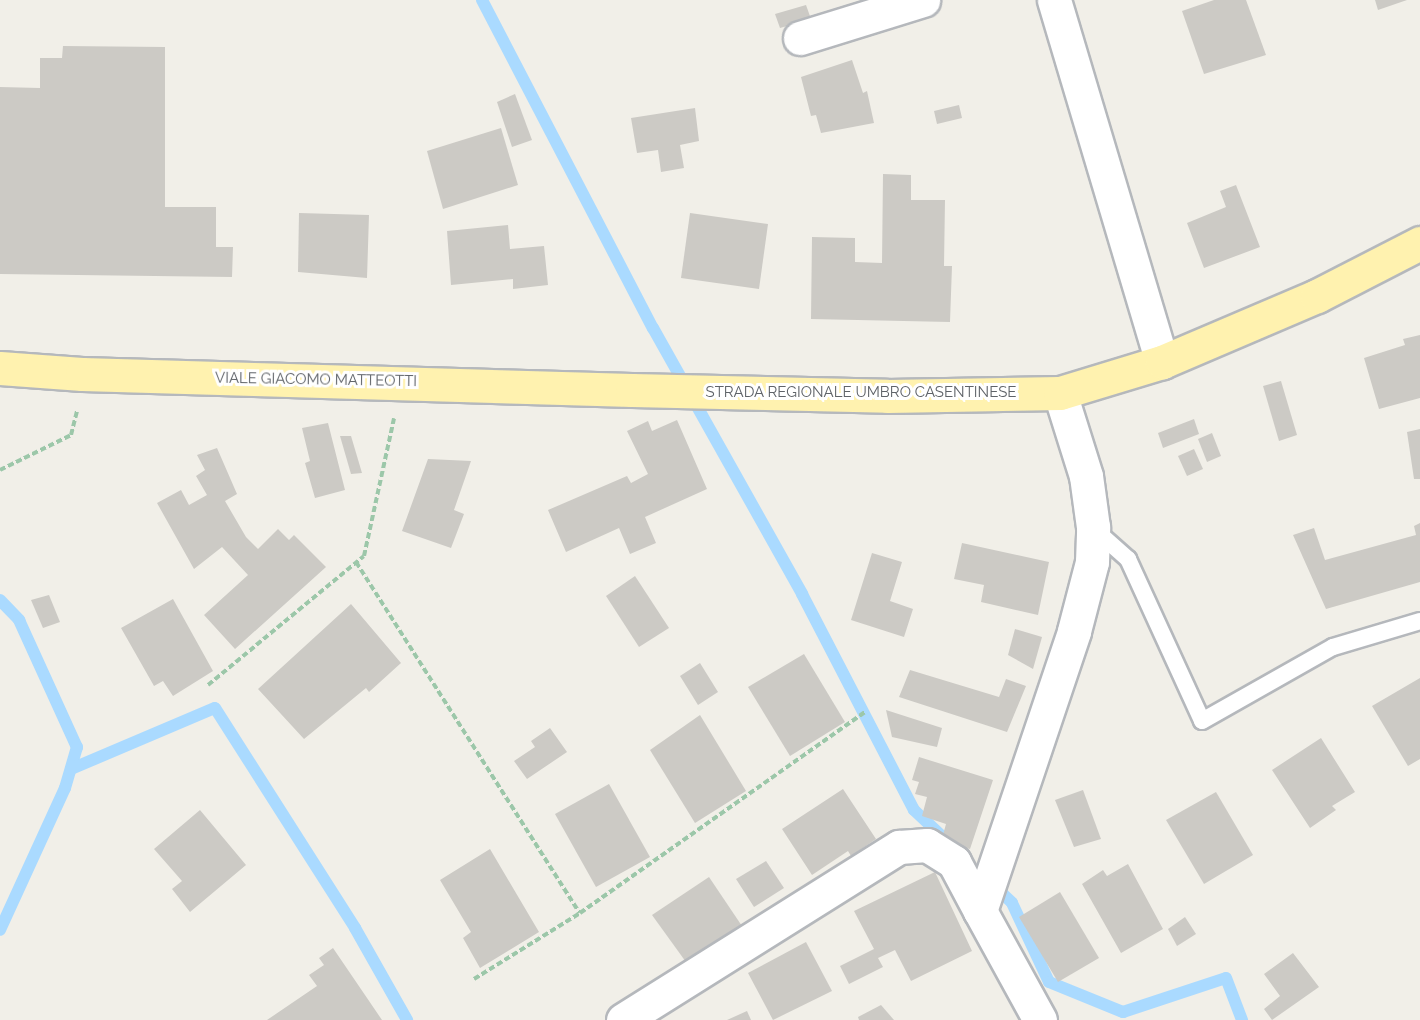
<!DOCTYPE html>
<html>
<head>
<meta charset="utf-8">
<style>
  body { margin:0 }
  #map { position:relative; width:1420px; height:1020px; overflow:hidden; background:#f1efe8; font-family:Raleway,sans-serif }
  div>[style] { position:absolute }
  .stream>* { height:12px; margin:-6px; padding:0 6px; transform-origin:6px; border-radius:6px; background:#aadaff }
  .building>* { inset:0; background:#cccac5 }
  .path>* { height:4px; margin-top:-2px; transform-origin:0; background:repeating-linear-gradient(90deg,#9cc7a9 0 6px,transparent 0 9px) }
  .roads { filter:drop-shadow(2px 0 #b5b8bc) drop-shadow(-2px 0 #b5b8bc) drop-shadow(0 2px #b5b8bc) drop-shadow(0 -2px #b5b8bc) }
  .lane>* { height:16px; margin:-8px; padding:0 8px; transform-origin:8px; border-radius:8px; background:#fff }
  .street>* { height:33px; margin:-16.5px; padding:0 16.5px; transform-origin:16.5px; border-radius:16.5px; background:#fff }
  .primary>* { height:33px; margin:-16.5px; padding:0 16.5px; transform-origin:16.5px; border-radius:16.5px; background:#fff2af }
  span { translate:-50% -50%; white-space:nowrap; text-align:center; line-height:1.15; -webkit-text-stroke:6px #fff; paint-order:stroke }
  .street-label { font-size:15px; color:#5f6368 }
</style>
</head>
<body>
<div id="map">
  <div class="stream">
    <div style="left:482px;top:0;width:370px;rotate:62.5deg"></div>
    <div style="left:653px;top:328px;width:305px;rotate:60.7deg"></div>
    <div style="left:802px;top:594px;width:243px;rotate:62.6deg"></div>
    <div style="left:914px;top:810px;width:47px;rotate:43.3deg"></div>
    <div style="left:0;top:600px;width:28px;rotate:46deg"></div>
    <div style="left:19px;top:620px;width:140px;rotate:65.5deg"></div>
    <div style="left:77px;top:747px;width:43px;rotate:106.3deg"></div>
    <div style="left:65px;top:788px;width:156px;rotate:114.6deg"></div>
    <div style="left:71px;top:769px;width:156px;rotate:-23deg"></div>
    <div style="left:215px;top:708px;width:261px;rotate:57.5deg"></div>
    <div style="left:355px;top:928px;width:106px;rotate:60.5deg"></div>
    <div style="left:993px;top:885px;width:26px;rotate:43deg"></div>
    <div style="left:1012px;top:903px;width:87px;rotate:64.9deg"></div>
    <div style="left:1049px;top:982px;width:80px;rotate:22.1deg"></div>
    <div style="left:1123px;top:1012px;width:108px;rotate:-18.3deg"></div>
    <div style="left:1226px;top:978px;width:45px;rotate:69.1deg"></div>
  </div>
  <div class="building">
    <div style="clip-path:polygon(1214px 0,1246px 0,1266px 55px,1204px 74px,1182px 11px)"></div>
    <div style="clip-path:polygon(1375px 0,1407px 0,1378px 10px)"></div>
    <div style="clip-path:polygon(806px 5px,811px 19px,780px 28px,775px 14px)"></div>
    <div style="clip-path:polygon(63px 46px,165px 47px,165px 207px,216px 207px,216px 247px,233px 247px,232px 277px,0 274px,0 87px,40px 88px,40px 58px,62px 58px)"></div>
    <div style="clip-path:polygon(852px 60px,863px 93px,867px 91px,874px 123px,821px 133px,816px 115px,811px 116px,801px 77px)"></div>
    <div style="clip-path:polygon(515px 94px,532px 140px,512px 147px,497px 102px)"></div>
    <div style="clip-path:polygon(959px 105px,962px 118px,937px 124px,934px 111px)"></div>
    <div style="clip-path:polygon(695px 108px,699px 141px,680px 145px,684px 168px,661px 172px,658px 150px,637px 153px,631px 118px)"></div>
    <div style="clip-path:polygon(501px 128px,518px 185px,443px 209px,427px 151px)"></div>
    <div style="clip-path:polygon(883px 174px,911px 175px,911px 200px,945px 200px,944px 266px,952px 266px,950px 322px,811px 319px,812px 237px,855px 238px,855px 262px,882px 263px)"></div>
    <div style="clip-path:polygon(1236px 185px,1260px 247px,1204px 268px,1187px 223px,1226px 207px,1220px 191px)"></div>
    <div style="clip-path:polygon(299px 213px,369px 215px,367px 278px,298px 272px)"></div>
    <div style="clip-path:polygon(690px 213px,768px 224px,759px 289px,681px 278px)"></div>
    <div style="clip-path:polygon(508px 225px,510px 249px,544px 246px,548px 285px,513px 289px,513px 279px,451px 285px,447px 231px)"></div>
    <div style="clip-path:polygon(1420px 335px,1420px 398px,1379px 409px,1364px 358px,1405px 345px,1403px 339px)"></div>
    <div style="clip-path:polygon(1281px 381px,1297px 435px,1279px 441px,1263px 386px)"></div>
    <div style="clip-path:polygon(1194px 419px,1199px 434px,1163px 448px,1158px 433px)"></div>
    <div style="clip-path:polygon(677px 420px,707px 489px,645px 517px,656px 543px,630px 554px,619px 528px,566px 552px,548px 510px,627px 476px,631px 483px,648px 474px,627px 431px,648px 421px,652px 431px)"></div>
    <div style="clip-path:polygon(328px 423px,345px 490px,315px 498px,305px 463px,310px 461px,302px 428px)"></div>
    <div style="clip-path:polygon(1420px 429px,1420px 479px,1414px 479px,1407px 432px)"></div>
    <div style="clip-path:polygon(1212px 433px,1221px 456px,1207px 462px,1198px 439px)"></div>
    <div style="clip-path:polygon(340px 436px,351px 436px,362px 473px,351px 474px)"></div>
    <div style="clip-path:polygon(217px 448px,237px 494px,225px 501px,246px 537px,258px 549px,278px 529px,289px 540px,294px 535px,326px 567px,235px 649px,204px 615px,248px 575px,222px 547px,194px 569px,157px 503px,181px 490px,189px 505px,207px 495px,196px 476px,205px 470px,197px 455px)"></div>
    <div style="clip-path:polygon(1194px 449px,1203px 469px,1187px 476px,1178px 456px)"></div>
    <div style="clip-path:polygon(428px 459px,471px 461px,454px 510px,464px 514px,451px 548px,402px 531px)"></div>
    <div style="clip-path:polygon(1420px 523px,1420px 582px,1326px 609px,1293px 535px,1314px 528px,1325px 560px,1416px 535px,1414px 526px)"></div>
    <div style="clip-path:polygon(962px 543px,1049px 562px,1038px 615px,981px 602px,984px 585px,954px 579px)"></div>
    <div style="clip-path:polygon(872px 553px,902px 562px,890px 601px,913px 609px,904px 637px,851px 620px)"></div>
    <div style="clip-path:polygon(635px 576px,669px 628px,639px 647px,606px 596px)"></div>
    <div style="clip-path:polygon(49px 595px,60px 622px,43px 628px,31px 600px)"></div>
    <div style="clip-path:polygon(173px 599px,213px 671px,173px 696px,163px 681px,154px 686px,121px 628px)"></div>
    <div style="clip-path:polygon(351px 604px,401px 663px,369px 692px,366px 688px,304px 739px,258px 689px)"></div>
    <div style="clip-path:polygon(1015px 629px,1042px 637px,1033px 669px,1008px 655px)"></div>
    <div style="clip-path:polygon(804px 654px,845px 722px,790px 756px,748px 687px)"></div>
    <div style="clip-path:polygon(700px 663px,718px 692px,698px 705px,680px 676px)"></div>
    <div style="clip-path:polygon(910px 670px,999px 697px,1006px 679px,1026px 686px,1007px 732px,899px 697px)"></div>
    <div style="clip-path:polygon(1420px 678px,1420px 759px,1408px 766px,1372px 706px)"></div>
    <div style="clip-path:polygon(886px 710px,942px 728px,937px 747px,892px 737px)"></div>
    <div style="clip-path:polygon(700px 715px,746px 791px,695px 823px,650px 750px)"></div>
    <div style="clip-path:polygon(550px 728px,567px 752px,527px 779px,514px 761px,535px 747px,531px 741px)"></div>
    <div style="clip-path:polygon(1321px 738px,1355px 792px,1332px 806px,1336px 810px,1310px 828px,1272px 770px)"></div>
    <div style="clip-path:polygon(919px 757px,993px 780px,970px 849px,941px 842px,946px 824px,922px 816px,927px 797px,915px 794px,919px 782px,912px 780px)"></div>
    <div style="clip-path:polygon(609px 784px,650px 857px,596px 887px,555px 814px)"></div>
    <div style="clip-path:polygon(843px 789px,876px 839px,851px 856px,848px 851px,812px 875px,782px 829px)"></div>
    <div style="clip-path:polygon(1083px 790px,1101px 839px,1074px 847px,1055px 800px)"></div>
    <div style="clip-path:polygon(1216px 792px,1253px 855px,1204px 884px,1166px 820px)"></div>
    <div style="clip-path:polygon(200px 810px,246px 865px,190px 912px,172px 889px,182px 881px,154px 849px)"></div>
    <div style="clip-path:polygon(490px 849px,539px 932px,480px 968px,463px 938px,471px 932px,440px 880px)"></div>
    <div style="clip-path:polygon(766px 861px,784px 888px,754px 907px,736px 879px)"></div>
    <div style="clip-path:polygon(1128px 864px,1163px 929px,1121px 953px,1082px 884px,1103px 870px,1107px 876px)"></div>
    <div style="clip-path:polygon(935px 872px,972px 951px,911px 981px,895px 950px,878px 958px,883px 967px,849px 984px,840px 966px,874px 949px,854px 911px)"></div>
    <div style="clip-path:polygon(709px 877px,746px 932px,691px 969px,652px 915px)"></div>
    <div style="clip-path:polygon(1060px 892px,1099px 958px,1058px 982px,1019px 917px)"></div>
    <div style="clip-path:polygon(1185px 917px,1196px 934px,1177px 946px,1168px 929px)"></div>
    <div style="clip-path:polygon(806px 942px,832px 991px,773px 1020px,748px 973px)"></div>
    <div style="clip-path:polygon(333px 948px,382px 1020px,267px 1020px,317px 986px,309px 975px,324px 965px,319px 958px)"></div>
    <div style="clip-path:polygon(1293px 953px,1319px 987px,1272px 1020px,1264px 1009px,1280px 996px,1264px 974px)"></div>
    <div style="clip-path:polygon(881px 1005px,894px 1020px,859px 1020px,858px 1017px)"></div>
    <div style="clip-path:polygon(747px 1011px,751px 1020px,727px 1020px)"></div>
  </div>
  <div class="path">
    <div style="left:0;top:470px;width:79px;rotate:-26.2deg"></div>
    <div style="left:71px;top:435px;width:25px;rotate:-76deg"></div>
    <div style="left:356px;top:562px;width:416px;rotate:57.5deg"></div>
    <div style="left:208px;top:685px;width:202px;rotate:-39.6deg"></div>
    <div style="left:364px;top:556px;width:141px;rotate:-77.7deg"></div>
    <div style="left:474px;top:979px;width:125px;rotate:-31.9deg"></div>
    <div style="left:580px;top:913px;width:350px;rotate:-35.2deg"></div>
  </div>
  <div class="roads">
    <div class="lane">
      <div style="left:1093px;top:528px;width:47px;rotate:41.5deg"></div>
      <div style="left:1128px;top:559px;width:178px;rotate:65.4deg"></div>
      <div style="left:1202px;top:721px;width:150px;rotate:-29.5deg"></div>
      <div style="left:1333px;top:647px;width:91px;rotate:-16.6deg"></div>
    </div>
    <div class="street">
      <div style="left:1054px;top:0;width:378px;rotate:73.4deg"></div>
      <div style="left:800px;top:38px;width:129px;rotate:-17.2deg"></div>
      <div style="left:623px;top:1020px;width:326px;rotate:-32.1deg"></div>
      <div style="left:899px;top:847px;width:28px;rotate:-4deg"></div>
      <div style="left:927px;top:845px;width:32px;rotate:32deg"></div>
      <div style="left:954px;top:862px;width:55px;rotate:62deg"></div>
      <div style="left:1040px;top:1020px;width:124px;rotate:-118.8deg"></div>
      <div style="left:980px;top:911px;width:295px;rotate:-71.4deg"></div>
      <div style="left:1074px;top:631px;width:71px;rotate:-75.4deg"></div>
      <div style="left:1092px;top:562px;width:35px;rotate:-88deg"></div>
      <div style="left:1093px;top:527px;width:51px;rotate:-97.8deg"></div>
      <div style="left:1086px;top:476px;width:87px;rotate:-107.4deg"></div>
    </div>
    <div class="primary">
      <div style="left:0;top:368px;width:82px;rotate:4.2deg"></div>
      <div style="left:82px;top:374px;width:550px;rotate:1.67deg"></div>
      <div style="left:632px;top:390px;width:255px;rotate:1.3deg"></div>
      <div style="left:887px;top:396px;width:173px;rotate:-1deg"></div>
      <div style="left:1060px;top:393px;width:107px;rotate:-16.9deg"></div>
      <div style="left:1162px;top:362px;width:168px;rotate:-23.1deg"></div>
      <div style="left:1317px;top:296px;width:116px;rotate:-27.2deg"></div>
    </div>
  </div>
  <div class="street-label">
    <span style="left:316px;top:380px;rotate:1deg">VIALE GIACOMO MATTEOTTI</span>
    <span style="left:861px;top:393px">STRADA REGIONALE UMBRO CASENTINESE</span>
  </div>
</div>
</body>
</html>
